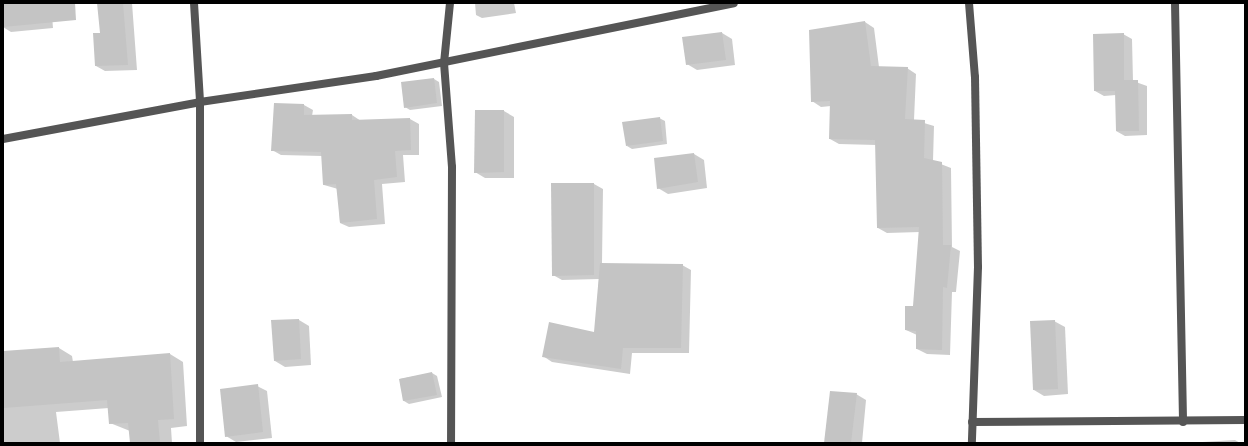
<!DOCTYPE html>
<html>
<head>
<meta charset="utf-8">
<style>
  body { margin:0 }
  #map { position:relative; width:1248px; height:446px; overflow:hidden; background:#fff; font-family:"Public Sans",sans-serif }
  div>[style] { position:absolute }
  .shadow>* { inset:0; background:#0003 }
  .building>* { inset:0; background:#c4c4c4 }
  .street>* { height:8px; margin:-4px; padding:0 4px; transform-origin:4px; border-radius:4px; background:#555 }
  span { translate:-50% -50%; white-space:nowrap; text-align:center; line-height:1.15; -webkit-text-stroke:3px #fff; paint-order:stroke }
  .frame { position:absolute; inset:0; border:4px solid #000; pointer-events:none }
</style>
</head>
<body>
<div id="map">
  <div class="shadow">
    <div style="clip-path:polygon(3px 3px,51px 3px,53px 28px,11px 32px,3px 27px)"></div>
    <div style="clip-path:polygon(98px 3px,132px 3px,137px 70px,105px 71px,96px 66px,101px 34px)"></div>
    <div style="clip-path:polygon(475px 3px,514px 3px,516px 13px,482px 18px,476px 15px)"></div>
    <div style="clip-path:polygon(865px 22px,874px 28px,879px 67px,907px 68px,916px 74px,914px 120px,934px 126px,933px 161px,951px 168px,952px 247px,960px 251px,956px 292px,952px 292px,950px 355px,927px 354px,917px 349px,917px 335px,906px 330px,914px 307px,920px 232px,887px 233px,878px 228px,876px 145px,839px 144px,830px 139px,831px 106px,821px 107px,812px 101px)"></div>
    <div style="clip-path:polygon(722px 33px,732px 39px,735px 65px,697px 70px,687px 64px)"></div>
    <div style="clip-path:polygon(1123px 34px,1132px 39px,1133px 81px,1147px 86px,1147px 135px,1125px 136px,1116px 131px,1116px 95px,1104px 96px,1095px 91px)"></div>
    <div style="clip-path:polygon(434px 79px,439px 82px,442px 106px,410px 110px,405px 107px,402px 83px)"></div>
    <div style="clip-path:polygon(275px 104px,304px 105px,313px 110px,312px 116px,352px 115px,361px 121px,410px 119px,419px 124px,419px 155px,403px 155px,405px 182px,382px 184px,385px 224px,349px 227px,340px 223px,338px 189px,324px 185px,322px 156px,281px 155px,272px 150px)"></div>
    <div style="clip-path:polygon(504px 111px,514px 117px,514px 178px,485px 178px,475px 172px)"></div>
    <div style="clip-path:polygon(659px 118px,665px 121px,667px 144px,632px 149px,627px 146px)"></div>
    <div style="clip-path:polygon(694px 154px,704px 160px,707px 188px,668px 194px,658px 188px)"></div>
    <div style="clip-path:polygon(552px 184px,594px 184px,603px 189px,602px 264px,682px 265px,691px 270px,689px 353px,632px 353px,630px 374px,552px 362px,543px 356px,595px 334px,599px 279px,562px 280px,553px 275px)"></div>
    <div style="clip-path:polygon(299px 320px,309px 326px,311px 365px,285px 367px,275px 361px)"></div>
    <div style="clip-path:polygon(1054px 321px,1065px 327px,1068px 394px,1044px 396px,1034px 390px)"></div>
    <div style="clip-path:polygon(59px 348px,72px 356px,73px 362px,170px 354px,183px 362px,187px 426px,171px 428px,172px 443px,131px 443px,130px 431px,110px 423px,109px 408px,56px 412px,60px 443px,3px 443px,3px 367px)"></div>
    <div style="clip-path:polygon(432px 373px,437px 376px,442px 397px,409px 404px,404px 401px,400px 379px)"></div>
    <div style="clip-path:polygon(257px 386px,267px 391px,272px 438px,236px 442px,226px 436px)"></div>
    <div style="clip-path:polygon(856px 394px,866px 400px,862px 443px,825px 443px)"></div>
    <div style="clip-path:polygon(1235px 440px,1240px 443px,1186px 443px)"></div>
  </div>
  <div class="building">
    <div style="clip-path:polygon(3px 3px,75px 3px,76px 20px,3px 27px)"></div>
    <div style="clip-path:polygon(97px 3px,123px 3px,128px 65px,95px 66px,93px 33px,100px 33px)"></div>
    <div style="clip-path:polygon(865px 21px,871px 66px,908px 67px,905px 119px,925px 120px,924px 158px,942px 162px,943px 245px,951px 245px,947px 288px,943px 287px,942px 350px,916px 349px,916px 331px,905px 330px,905px 306px,913px 306px,919px 227px,877px 228px,875px 140px,829px 139px,830px 101px,811px 102px,809px 30px)"></div>
    <div style="clip-path:polygon(722px 32px,726px 60px,686px 65px,682px 37px)"></div>
    <div style="clip-path:polygon(1124px 33px,1124px 80px,1138px 80px,1139px 131px,1116px 131px,1115px 91px,1094px 91px,1093px 34px)"></div>
    <div style="clip-path:polygon(434px 78px,437px 103px,404px 108px,401px 82px)"></div>
    <div style="clip-path:polygon(274px 103px,304px 104px,304px 115px,352px 114px,352px 120px,410px 118px,411px 150px,395px 151px,397px 177px,374px 180px,377px 219px,340px 223px,336px 184px,323px 185px,321px 152px,271px 151px)"></div>
    <div style="clip-path:polygon(475px 110px,504px 110px,504px 172px,474px 173px)"></div>
    <div style="clip-path:polygon(660px 117px,663px 141px,626px 146px,622px 122px)"></div>
    <div style="clip-path:polygon(694px 153px,698px 182px,657px 189px,654px 158px)"></div>
    <div style="clip-path:polygon(551px 183px,594px 183px,594px 275px,552px 276px)"></div>
    <div style="clip-path:polygon(600px 263px,683px 264px,681px 348px,623px 348px,621px 369px,542px 357px,549px 322px,594px 332px)"></div>
    <div style="clip-path:polygon(299px 319px,301px 359px,274px 361px,271px 320px)"></div>
    <div style="clip-path:polygon(1055px 320px,1058px 389px,1033px 390px,1030px 321px)"></div>
    <div style="clip-path:polygon(59px 347px,60px 362px,170px 353px,174px 419px,158px 420px,160px 443px,130px 443px,128px 423px,109px 424px,107px 400px,3px 408px,3px 351px)"></div>
    <div style="clip-path:polygon(432px 372px,437px 395px,403px 401px,399px 379px)"></div>
    <div style="clip-path:polygon(258px 384px,263px 432px,225px 437px,220px 389px)"></div>
    <div style="clip-path:polygon(830px 391px,857px 393px,851px 443px,824px 443px)"></div>
  </div>
  <div class="street">
    <div style="left:194px;top:3px;width:99px;rotate:86.5deg"></div>
    <div style="left:200px;top:102px;width:341px;rotate:90deg"></div>
    <div style="left:450px;top:3px;width:60px;rotate:95.7deg"></div>
    <div style="left:444px;top:63px;width:104px;rotate:85.6deg"></div>
    <div style="left:452px;top:167px;width:276px;rotate:90.2deg"></div>
    <div style="left:969px;top:3px;width:74px;rotate:85.4deg"></div>
    <div style="left:975px;top:77px;width:190px;rotate:89.1deg"></div>
    <div style="left:978px;top:267px;width:176px;rotate:92deg"></div>
    <div style="left:1175px;top:3px;width:419px;rotate:88.9deg"></div>
    <div style="left:3px;top:139px;width:200px;rotate:-10.6deg"></div>
    <div style="left:200px;top:102px;width:178px;rotate:-8.4deg"></div>
    <div style="left:376px;top:76px;width:365px;rotate:-11.5deg"></div>
    <div style="left:972px;top:422px;width:273px;rotate:-0.4deg"></div>
  </div>
  <div class="frame"></div>
</div>
</body>
</html>
